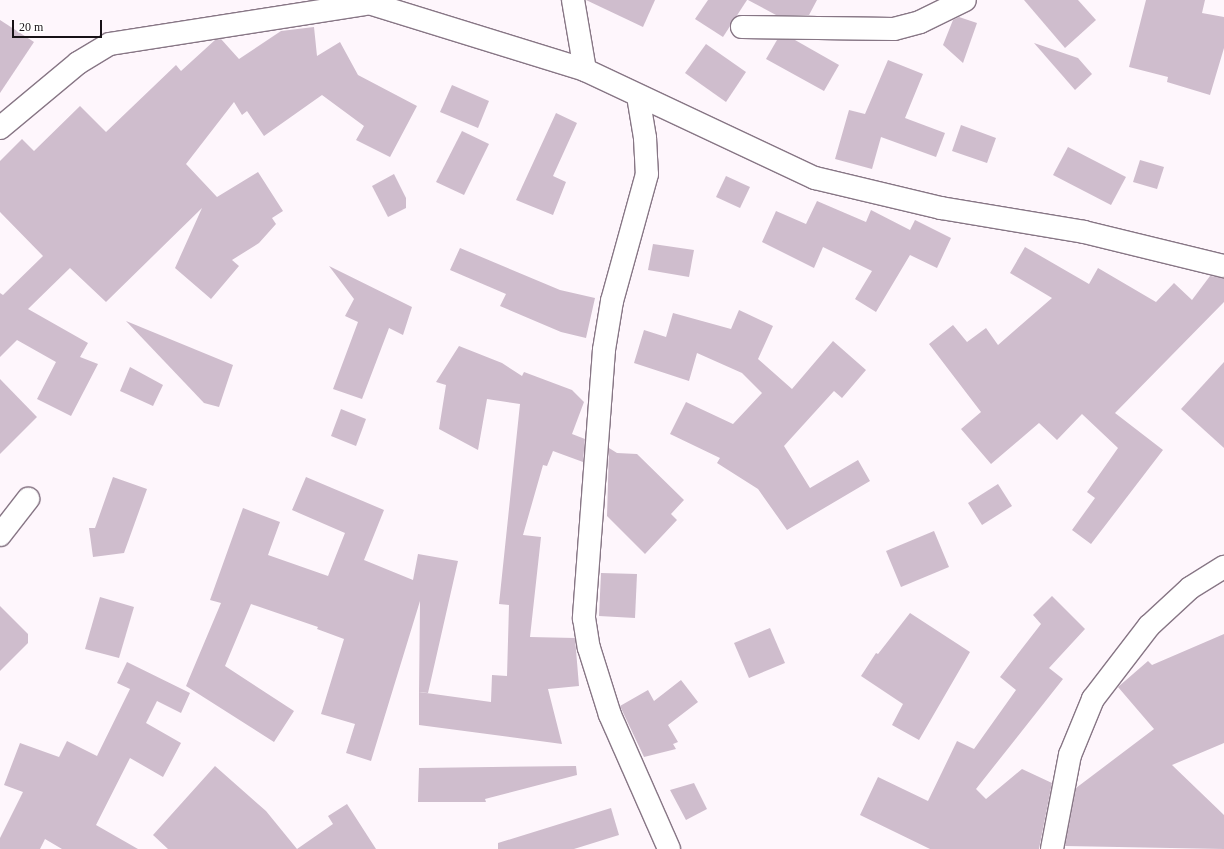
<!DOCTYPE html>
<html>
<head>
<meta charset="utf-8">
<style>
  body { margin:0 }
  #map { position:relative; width:1224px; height:849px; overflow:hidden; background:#fef6fc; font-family:Georgia,serif }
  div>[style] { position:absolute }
  .building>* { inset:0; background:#cfbdcd }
  .roads { filter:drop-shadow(1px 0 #877685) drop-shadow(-1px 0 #877685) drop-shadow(0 1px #877685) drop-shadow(0 -1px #877685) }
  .street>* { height:22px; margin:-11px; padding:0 11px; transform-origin:11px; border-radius:11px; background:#fff }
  span { translate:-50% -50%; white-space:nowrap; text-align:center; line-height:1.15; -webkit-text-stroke:3px #fff; paint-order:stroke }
  .scale { position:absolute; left:12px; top:20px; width:90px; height:18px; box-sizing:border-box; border:2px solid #171116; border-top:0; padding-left:5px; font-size:12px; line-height:14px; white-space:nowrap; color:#171116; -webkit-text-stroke:3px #fff; paint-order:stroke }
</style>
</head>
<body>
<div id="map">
  <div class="building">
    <div style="clip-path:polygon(586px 0,655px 0,643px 27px)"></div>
    <div style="clip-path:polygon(708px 0,747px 0,723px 37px,695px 19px)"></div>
    <div style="clip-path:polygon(748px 0,817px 0,809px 15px,776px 15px)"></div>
    <div style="clip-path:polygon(1024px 0,1078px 0,1096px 20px,1065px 48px)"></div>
    <div style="clip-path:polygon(1146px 0,1205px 0,1202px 13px,1224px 17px,1224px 48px,1210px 95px,1167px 82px,1168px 77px,1129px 67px)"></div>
    <div style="clip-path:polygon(959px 17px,977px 23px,963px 63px,943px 45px,953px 20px)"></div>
    <div style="clip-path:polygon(0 20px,34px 42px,0 93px)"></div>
    <div style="clip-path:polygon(314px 27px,317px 56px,340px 42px,358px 75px,417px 106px,390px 157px,356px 140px,364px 126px,322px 95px,264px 136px,247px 111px,242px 115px,234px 102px,186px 164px,217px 197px,258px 172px,283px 211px,272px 218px,276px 224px,259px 243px,232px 260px,239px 266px,211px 299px,175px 268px,202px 208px,106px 302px,70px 268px,28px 309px,88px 343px,80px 357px,98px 364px,71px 416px,37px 399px,56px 362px,17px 340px,0 357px,0 293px,3px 295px,43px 256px,0 212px,0 161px,22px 139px,34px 151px,80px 106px,106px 132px,176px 65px,181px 71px,215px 40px,221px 39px,239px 59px,281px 31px)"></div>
    <div style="clip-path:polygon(777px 40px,795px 40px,839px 65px,824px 91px,766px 59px)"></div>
    <div style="clip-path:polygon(1034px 43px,1078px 58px,1092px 74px,1075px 90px)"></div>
    <div style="clip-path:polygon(706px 44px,746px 72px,726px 102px,685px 73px)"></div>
    <div style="clip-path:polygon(888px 60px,923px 74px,905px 118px,945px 133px,936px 157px,881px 137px,872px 169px,835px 159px,849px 110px,865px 114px)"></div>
    <div style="clip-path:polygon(452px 85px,489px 101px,478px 128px,440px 112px)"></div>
    <div style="clip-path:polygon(556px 113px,577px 123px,553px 176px,566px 182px,553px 215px,516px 200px)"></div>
    <div style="clip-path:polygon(961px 125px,996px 138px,987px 163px,952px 151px)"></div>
    <div style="clip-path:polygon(462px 131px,489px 144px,464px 195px,436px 182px)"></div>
    <div style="clip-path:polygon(1068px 147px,1126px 177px,1111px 205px,1053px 175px)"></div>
    <div style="clip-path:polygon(1140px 160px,1164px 167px,1157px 189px,1133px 182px)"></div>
    <div style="clip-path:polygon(394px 174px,406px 198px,406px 208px,388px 217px,372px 186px)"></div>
    <div style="clip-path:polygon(726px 176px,750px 187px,740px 208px,716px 197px)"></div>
    <div style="clip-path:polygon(817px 201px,866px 222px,871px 210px,910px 230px,915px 220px,951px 238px,937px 268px,910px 255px,876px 312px,855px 299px,872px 271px,823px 247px,814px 268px,762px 242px,776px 211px,806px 224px)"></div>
    <div style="clip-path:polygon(653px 244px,694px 250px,689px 277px,648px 270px)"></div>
    <div style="clip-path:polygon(1025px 247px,1089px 284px,1098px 268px,1156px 302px,1174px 283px,1192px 300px,1210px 276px,1224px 278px,1224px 302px,1115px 413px,1163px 450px,1091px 544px,1072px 530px,1095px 498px,1087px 492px,1118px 448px,1082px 414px,1057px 440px,1039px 423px,991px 464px,961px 429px,981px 412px,929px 344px,953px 325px,967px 342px,986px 328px,998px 345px,1052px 298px,1010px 273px)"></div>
    <div style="clip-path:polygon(460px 248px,560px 290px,595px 298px,586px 338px,561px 332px,500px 306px,506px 294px,450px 270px)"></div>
    <div style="clip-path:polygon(329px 266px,412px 307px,403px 335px,389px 328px,362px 399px,333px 389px,358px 322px,345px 316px,354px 299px)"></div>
    <div style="clip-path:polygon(739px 310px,773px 326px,758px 359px,792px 389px,833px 341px,866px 370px,842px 398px,834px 391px,784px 446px,810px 488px,858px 460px,870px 481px,787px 530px,758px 489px,717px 463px,720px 458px,670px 434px,686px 402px,733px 424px,762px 393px,742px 373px,697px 353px,689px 381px,634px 363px,644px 330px,666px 337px,673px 313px,731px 329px)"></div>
    <div style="clip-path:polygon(126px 321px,233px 365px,219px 407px,204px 403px)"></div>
    <div style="clip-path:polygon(459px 346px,502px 363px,522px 376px,524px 372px,572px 390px,584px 402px,572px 434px,585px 439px,583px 462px,553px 451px,547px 466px,543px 465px,523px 535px,541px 537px,530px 637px,575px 638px,579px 686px,548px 689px,562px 744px,419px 725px,419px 692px,491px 702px,492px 675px,507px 676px,509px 605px,499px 604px,520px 404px,487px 399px,478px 450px,439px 429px,446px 385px,436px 382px)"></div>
    <div style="clip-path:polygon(1224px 362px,1224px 448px,1181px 409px)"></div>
    <div style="clip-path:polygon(130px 367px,163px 385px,153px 406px,120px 391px)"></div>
    <div style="clip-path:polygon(0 379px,37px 417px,0 454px)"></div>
    <div style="clip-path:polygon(341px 409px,366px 419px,356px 446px,331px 436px)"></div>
    <div style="clip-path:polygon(609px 448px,617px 453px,637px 454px,684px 500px,671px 514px,677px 520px,645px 554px,607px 516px)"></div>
    <div style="clip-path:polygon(113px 477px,147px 489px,124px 553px,93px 557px,89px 528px,95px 528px)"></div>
    <div style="clip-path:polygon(306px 477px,384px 510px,364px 560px,413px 580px,418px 554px,458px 561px,428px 693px,419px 692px,420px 601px,371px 761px,346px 753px,355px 724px,321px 714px,344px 639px,317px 629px,318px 627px,251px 604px,225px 666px,294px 711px,274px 742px,186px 686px,221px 603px,210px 600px,243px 508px,280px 522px,268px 555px,328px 576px,345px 533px,292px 510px)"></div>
    <div style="clip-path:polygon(998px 484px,1012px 506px,982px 525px,968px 503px)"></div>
    <div style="clip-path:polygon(934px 531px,949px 567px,901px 587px,886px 551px)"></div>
    <div style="clip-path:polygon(601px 573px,637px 574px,635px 618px,599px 616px)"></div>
    <div style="clip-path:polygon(1052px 596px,1085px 629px,1049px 668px,1063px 679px,976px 789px,986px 799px,1022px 769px,1052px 783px,1039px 849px,930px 849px,860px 815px,878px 777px,928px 801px,957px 741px,974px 749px,1016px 690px,1000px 677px,1041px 624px,1033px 615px)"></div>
    <div style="clip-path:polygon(100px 597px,134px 607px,119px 658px,85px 649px)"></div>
    <div style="clip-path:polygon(0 606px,28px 634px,28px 643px,0 671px)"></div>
    <div style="clip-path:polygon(910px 613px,970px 652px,919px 740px,892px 725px,903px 704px,861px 676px,876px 653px,878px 654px)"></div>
    <div style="clip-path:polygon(770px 628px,785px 663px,749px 678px,734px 643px)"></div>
    <div style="clip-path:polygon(1224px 634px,1224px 743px,1172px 765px,1224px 815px,1224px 849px,1065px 846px,1076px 788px,1154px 729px,1118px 687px,1148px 661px,1152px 665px)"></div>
    <div style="clip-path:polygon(127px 662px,190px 693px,181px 713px,157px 701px,146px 723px,181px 743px,163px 777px,130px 758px,96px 825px,138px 849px,62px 849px,45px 839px,40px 849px,0 849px,0 838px,23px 792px,4px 785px,20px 743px,59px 757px,67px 741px,97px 756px,130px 689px,117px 683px)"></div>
    <div style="clip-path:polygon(681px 680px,698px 702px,668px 725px,678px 742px,673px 744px,676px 749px,644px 757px,620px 706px,648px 690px,654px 701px)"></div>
    <div style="clip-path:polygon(215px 766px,266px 811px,297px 849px,333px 824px,328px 816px,347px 804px,376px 849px,168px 849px,153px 835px)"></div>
    <div style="clip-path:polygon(576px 766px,577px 775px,485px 799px,486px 802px,418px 802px,419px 768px)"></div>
    <div style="clip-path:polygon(694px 783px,707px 809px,686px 820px,670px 790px)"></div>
    <div style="clip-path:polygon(611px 808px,619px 835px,574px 849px,498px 849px,498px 843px)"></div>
  </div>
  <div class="roads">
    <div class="street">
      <div style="left:359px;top:0;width:237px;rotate:17.2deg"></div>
      <div style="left:585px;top:70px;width:254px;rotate:25.2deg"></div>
      <div style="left:815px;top:178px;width:130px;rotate:13.4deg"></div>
      <div style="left:941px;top:208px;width:145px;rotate:9.5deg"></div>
      <div style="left:1084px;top:232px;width:144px;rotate:13.7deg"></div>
      <div style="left:573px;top:0;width:71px;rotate:80.3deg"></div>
      <div style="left:742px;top:27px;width:152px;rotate:0.8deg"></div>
      <div style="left:894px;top:29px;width:27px;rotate:-15deg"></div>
      <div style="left:920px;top:22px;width:50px;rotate:-26.1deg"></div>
      <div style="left:638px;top:96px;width:43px;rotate:80.5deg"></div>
      <div style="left:645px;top:138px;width:36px;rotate:87deg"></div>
      <div style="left:647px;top:174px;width:132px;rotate:105.4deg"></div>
      <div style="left:612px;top:301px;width:50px;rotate:99.3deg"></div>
      <div style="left:604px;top:350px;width:269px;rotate:94.3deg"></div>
      <div style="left:584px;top:618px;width:30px;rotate:81deg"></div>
      <div style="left:589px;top:648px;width:70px;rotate:72.6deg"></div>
      <div style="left:610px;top:715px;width:146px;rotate:66.2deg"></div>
      <div style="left:0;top:128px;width:102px;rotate:-39.8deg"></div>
      <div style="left:78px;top:63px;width:37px;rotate:-31deg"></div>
      <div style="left:110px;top:44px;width:258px;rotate:-8.9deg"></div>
      <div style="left:0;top:535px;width:46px;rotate:-52.1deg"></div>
      <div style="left:1052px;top:849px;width:96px;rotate:-79.2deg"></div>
      <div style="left:1070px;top:755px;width:61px;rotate:-67.7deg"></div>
      <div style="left:1093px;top:699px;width:92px;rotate:-52.5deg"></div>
      <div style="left:1149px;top:626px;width:56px;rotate:-42.8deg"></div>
      <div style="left:1190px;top:588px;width:40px;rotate:-32deg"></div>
    </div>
  </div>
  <div class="scale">20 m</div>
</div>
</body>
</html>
